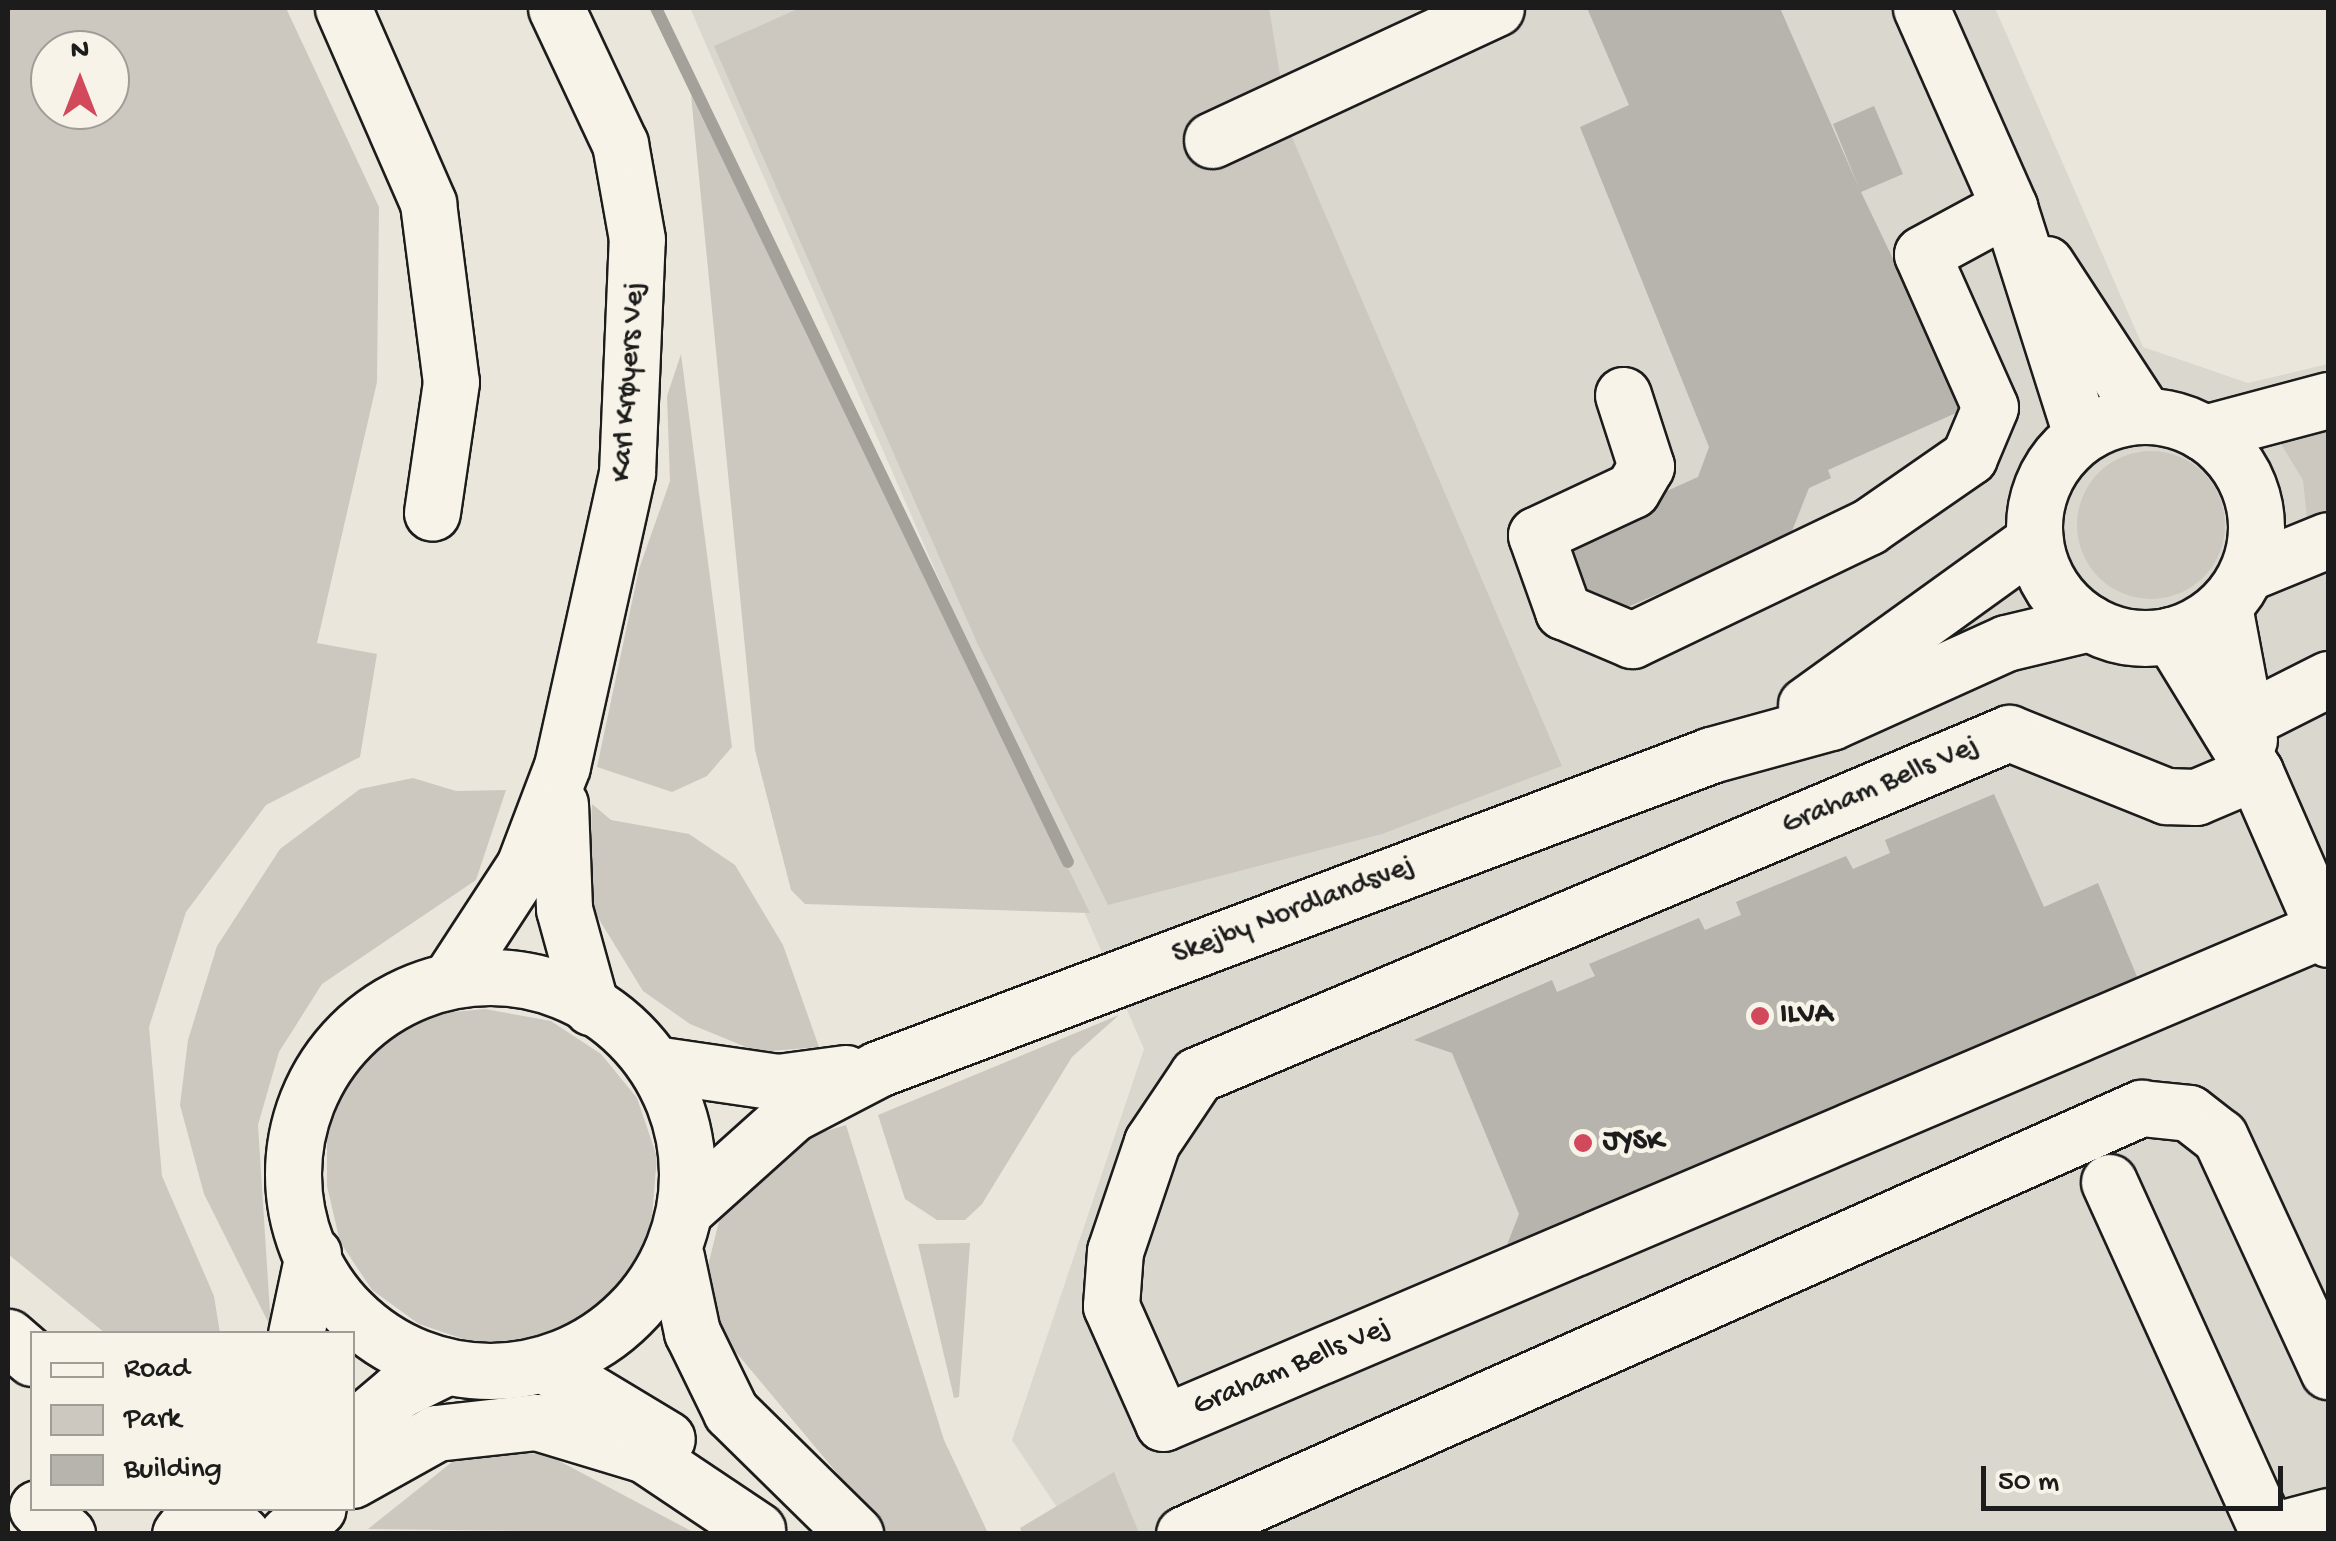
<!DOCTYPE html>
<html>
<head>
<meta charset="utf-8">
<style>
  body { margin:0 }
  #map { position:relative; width:2336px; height:1541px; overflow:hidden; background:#eae6dc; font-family:"Gochi Hand",sans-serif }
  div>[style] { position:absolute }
  .built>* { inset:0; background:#dad7ce }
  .green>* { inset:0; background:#ccc8c0 }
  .round { border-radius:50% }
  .stream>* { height:12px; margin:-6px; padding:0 6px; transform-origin:6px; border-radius:6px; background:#a3a19a }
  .building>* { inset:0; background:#b6b4ac }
  .roads { filter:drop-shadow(2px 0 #1c1c1c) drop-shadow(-2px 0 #1c1c1c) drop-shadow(0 2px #1c1c1c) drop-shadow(0 -2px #1c1c1c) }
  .minor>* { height:55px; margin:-27.5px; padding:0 27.5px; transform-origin:27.5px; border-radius:27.5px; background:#f7f3e8 }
  .minor>.ring { margin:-27.5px; padding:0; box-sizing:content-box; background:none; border:55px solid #f7f3e8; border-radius:50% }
  .major>* { height:55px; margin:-27.5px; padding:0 27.5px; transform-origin:27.5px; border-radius:27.5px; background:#f7f3e8 }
  .dots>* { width:28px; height:28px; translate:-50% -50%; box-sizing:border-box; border:5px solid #f7f3e8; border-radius:50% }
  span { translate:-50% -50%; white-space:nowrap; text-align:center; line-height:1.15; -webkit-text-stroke:9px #f7f3e8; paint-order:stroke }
  .street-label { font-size:30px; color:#1c1c1c }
  .poi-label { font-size:30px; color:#1c1c1c; font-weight:700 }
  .left { translate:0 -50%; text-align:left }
  .frame { position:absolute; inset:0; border:10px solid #1c1c1c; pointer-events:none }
  .legend { position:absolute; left:30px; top:1331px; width:325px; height:180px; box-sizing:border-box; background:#f7f3e8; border:2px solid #9f9d96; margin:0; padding:12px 18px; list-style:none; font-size:30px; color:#1c1c1c }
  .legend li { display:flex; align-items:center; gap:20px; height:50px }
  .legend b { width:50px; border:2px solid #9f9d96 }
  .north { position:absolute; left:30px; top:30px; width:100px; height:100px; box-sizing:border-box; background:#f7f3e8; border:2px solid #9f9d96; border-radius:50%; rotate:0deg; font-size:28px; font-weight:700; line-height:40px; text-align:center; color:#1c1c1c }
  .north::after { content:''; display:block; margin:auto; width:35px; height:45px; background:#d1495b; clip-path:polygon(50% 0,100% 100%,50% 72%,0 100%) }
  .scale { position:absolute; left:1981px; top:1466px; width:302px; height:45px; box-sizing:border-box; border:5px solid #1c1c1c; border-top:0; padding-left:12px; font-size:30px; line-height:35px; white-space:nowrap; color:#1c1c1c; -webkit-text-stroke:8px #f7f3e8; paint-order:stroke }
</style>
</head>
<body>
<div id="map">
  <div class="built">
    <div style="clip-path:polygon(690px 8px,1995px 8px,2143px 347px,2248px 383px,2328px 364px,2328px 1533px,1074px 1533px,1012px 1440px,1144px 1049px)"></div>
  </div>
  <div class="green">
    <div style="clip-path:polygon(evenodd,8px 8px,286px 8px,379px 207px,377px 382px,317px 643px,377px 654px,360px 757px,266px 805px,186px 912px,149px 1027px,162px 1176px,214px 1296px,220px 1333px,105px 1333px,8px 1254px,8px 8px,50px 50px,110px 50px,110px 110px,50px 110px,50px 50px)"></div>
    <div style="clip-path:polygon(800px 8px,1269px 8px,1289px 130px,1562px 766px,1382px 834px,1108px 905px,979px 647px,714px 46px)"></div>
    <div style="clip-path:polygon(691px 95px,974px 676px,1090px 913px,805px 904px,791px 890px,755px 750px)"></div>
    <div style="clip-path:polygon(681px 354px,732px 747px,707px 776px,672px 792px,597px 767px,639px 569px,670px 481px,667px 396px)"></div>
    <div style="clip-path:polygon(2328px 420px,2328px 523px,2308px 529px,2303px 480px,2276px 436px)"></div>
    <div class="round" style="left:2077px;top:451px;width:148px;height:148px"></div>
    <div style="clip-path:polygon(413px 778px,456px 791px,506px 790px,476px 880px,322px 984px,279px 1052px,258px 1125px,271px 1328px,204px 1194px,180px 1105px,188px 1040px,217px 946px,280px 849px,360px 789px)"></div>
    <div style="clip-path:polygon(592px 804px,611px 820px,689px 834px,735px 865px,783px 945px,819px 1047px,758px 1052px,690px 1024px,643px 991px,589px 903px)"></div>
    <div style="clip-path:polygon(485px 1009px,551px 1021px,601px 1054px,637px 1098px,657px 1157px,649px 1251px,625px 1289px,589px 1321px,538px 1342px,475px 1343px,419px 1324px,372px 1290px,340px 1242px,327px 1186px,327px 1132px,344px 1085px,376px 1042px,432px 1014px)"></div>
    <div style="clip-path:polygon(1119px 1015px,1072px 1057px,982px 1204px,965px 1220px,937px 1220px,905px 1199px,878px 1115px)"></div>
    <div style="clip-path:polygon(846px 1125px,944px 1440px,988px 1533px,887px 1533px,715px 1327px,705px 1278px,720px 1217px,790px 1142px)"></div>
    <div style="clip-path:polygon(970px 1243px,959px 1397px,954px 1398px,918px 1244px)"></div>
    <div style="clip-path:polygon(471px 1447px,548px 1455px,695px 1533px,368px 1529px)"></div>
    <div style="clip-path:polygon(1114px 1472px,1139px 1533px,1022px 1533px,1020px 1528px)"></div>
  </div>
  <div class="stream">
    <div style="left:656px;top:8px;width:948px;rotate:64.25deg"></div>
  </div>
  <div class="building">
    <div style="clip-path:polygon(1587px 8px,1780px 8px,1859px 188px,1833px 124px,1874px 106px,1903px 174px,1861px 192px,1965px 409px,1828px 470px,1831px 478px,1809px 488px,1790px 536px,1628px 607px,1582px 590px,1560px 539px,1698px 477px,1709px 447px,1580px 127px,1629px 105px)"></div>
    <div style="clip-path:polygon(1994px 794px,2044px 907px,2098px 883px,2138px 979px,1505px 1250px,1519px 1214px,1452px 1053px,1414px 1040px,1552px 980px,1557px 992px,1595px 976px,1589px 964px,1699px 918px,1705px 930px,1741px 915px,1736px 902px,1846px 856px,1853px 869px,1890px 853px,1885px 840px)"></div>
  </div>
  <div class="roads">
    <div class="minor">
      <div style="left:343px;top:8px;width:213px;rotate:66.4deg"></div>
      <div style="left:428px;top:203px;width:180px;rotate:82.7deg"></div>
      <div style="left:451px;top:382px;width:132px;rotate:98.3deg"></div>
      <div style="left:1921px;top:8px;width:218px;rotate:66.1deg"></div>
      <div style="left:2009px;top:207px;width:238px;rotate:72.4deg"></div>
      <div style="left:1212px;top:140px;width:313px;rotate:-24.9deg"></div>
      <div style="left:2046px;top:264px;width:178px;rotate:56.9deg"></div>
      <div style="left:1623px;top:395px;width:75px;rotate:72.1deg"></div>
      <div style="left:1646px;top:466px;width:28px;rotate:120deg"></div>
      <div style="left:1632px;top:490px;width:106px;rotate:154.9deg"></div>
      <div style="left:1536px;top:535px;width:81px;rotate:70.4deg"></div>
      <div style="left:1563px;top:611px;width:75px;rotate:22.8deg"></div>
      <div style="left:1632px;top:640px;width:262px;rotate:-25.6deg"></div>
      <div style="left:1868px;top:527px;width:123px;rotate:-34.7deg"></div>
      <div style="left:1969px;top:457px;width:54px;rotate:-67.2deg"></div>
      <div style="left:1990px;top:407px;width:167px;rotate:-114deg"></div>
      <div style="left:1922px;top:254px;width:99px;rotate:-28.4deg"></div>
      <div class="ring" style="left:2034px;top:416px;width:167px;height:167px"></div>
      <div style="left:2204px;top:433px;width:128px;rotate:-14.9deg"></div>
      <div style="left:2247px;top:573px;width:87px;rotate:-22.2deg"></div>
      <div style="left:2224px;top:606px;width:136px;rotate:79.4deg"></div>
      <div style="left:2171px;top:635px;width:161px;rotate:58.5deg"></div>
      <div style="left:2255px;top:772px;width:182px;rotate:66.4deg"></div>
      <div style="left:1806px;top:705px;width:282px;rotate:-35.8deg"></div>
      <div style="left:2229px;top:729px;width:111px;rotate:-26.8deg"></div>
      <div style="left:2255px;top:772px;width:64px;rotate:157deg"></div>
      <div style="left:2196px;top:797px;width:30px;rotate:-178deg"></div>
      <div style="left:2166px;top:796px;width:169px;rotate:-158.1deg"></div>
      <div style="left:2009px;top:733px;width:881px;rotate:157.16deg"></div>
      <div style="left:1197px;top:1075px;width:81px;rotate:123.9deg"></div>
      <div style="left:1152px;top:1142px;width:115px;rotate:108.7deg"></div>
      <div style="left:1115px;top:1251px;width:55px;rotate:94.2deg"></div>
      <div style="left:1111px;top:1306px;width:128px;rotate:66deg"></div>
      <div style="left:1163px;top:1423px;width:1262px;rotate:-23.05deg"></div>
      <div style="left:560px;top:804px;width:105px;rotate:87.8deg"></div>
      <div style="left:564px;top:909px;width:102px;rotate:74.6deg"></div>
      <div class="ring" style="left:293px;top:977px;width:339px;height:339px"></div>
      <div style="left:451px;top:978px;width:134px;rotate:-56.9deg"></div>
      <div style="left:524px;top:866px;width:107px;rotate:-69.2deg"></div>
      <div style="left:562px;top:766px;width:300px;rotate:-77.5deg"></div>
      <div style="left:627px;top:473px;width:234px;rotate:-87.6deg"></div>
      <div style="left:637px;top:239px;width:97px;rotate:-100.1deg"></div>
      <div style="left:620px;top:144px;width:150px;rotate:-115.2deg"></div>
      <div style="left:654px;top:1064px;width:125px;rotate:8.3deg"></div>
      <div style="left:778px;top:1082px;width:68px;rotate:-7.7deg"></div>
      <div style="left:2109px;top:1182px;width:387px;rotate:65.6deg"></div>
      <div style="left:685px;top:1210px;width:144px;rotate:-41.9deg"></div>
      <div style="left:792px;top:1114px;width:97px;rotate:-27.6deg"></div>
      <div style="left:878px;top:1069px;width:890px;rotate:-20.65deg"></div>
      <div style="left:1711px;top:755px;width:124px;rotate:-15.4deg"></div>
      <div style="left:1831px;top:722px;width:192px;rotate:-24.3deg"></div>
      <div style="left:2006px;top:643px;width:86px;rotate:-13.4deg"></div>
      <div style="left:296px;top:1334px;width:82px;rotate:-78deg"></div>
      <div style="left:352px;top:1430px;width:60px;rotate:-40.3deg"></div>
      <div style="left:398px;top:1391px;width:54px;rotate:-26.6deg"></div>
      <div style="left:2268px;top:1532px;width:62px;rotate:-14.9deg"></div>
      <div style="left:180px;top:1534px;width:33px;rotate:-52deg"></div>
      <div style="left:1184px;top:1534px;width:1048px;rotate:-24deg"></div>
      <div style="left:2141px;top:1108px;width:48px;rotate:5.9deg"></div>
      <div style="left:2189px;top:1113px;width:39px;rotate:38deg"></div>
      <div style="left:2220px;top:1137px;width:258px;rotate:65.2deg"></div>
    </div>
    <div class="major">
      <div style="left:676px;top:1257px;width:77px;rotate:78deg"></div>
      <div style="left:692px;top:1332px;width:89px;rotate:64deg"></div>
      <div style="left:731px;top:1412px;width:174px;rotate:44.5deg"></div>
      <div style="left:8px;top:1337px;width:32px;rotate:41deg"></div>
      <div style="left:546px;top:1366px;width:141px;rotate:31.1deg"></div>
      <div style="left:352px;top:1480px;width:96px;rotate:-29.2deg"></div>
      <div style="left:436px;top:1433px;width:101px;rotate:-6.3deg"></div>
      <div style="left:536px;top:1422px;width:114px;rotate:16.8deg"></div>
      <div style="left:645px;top:1455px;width:135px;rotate:33.8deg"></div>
      <div style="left:37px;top:1508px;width:40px;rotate:41deg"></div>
      <div style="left:213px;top:1508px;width:39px;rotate:42deg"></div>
      <div style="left:287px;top:1534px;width:40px;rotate:-40deg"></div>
    </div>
  </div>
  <div class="dots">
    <div style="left:1760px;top:1016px;background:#d1495b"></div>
    <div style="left:1583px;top:1143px;background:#d1495b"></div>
  </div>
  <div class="street-label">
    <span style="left:630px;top:382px;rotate:-86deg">Karl Krøyers Vej</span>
    <span style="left:1881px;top:787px;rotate:-23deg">Graham Bells Vej</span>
    <span style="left:1294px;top:912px;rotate:-21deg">Skejby Nordlandsvej</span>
    <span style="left:1292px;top:1368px;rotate:-23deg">Graham Bells Vej</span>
  </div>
  <div class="poi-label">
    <span class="left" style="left:1780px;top:1016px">ILVA</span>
    <span class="left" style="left:1603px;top:1143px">JYSK</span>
  </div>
  <div class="frame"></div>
  <ul class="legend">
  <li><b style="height:12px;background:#f7f3e8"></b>Road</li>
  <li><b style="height:28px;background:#ccc8c0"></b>Park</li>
  <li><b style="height:28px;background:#b6b4ac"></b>Building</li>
  </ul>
  <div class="north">N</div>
  <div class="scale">50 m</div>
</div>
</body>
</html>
